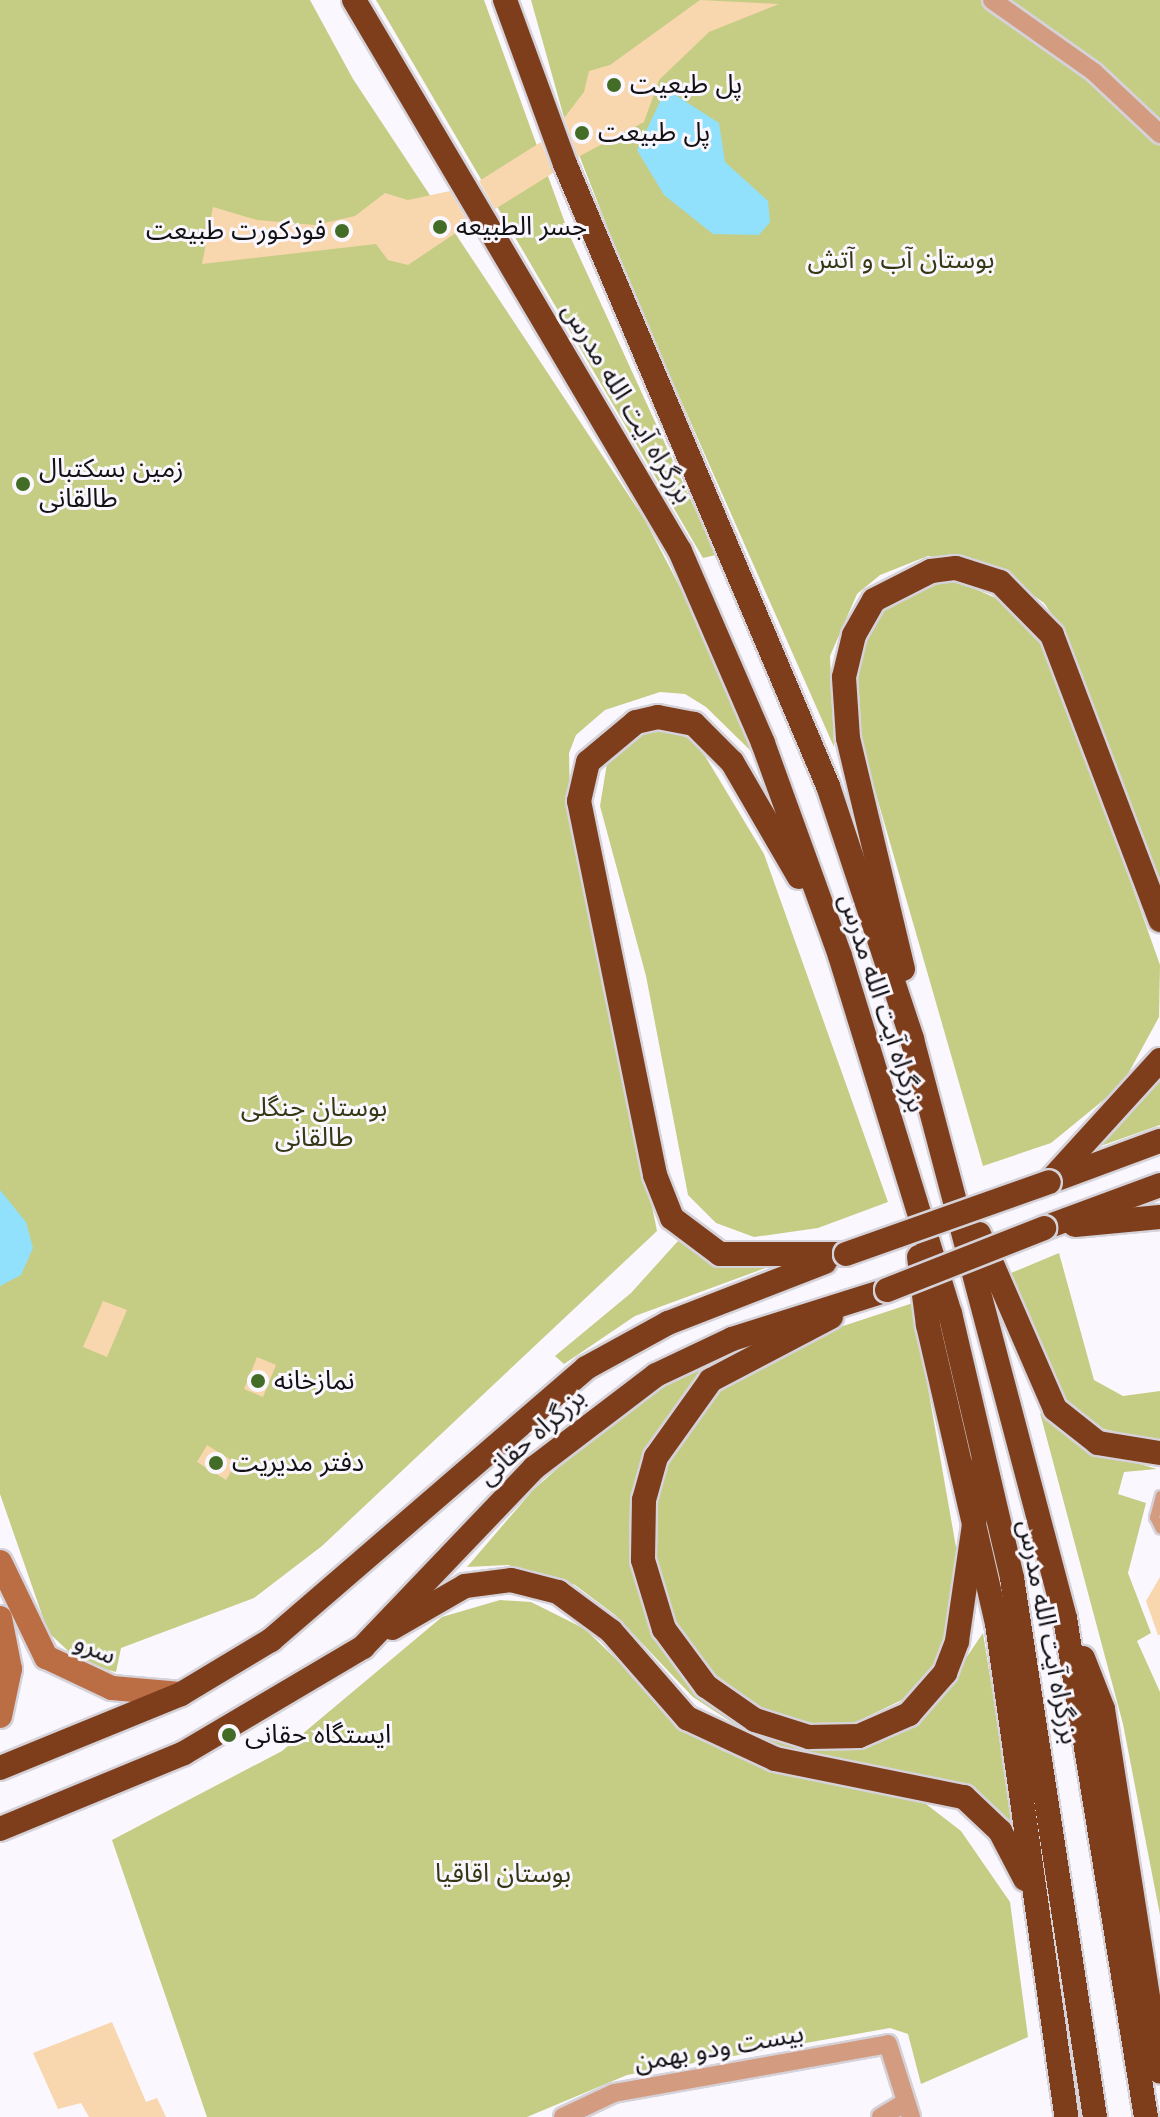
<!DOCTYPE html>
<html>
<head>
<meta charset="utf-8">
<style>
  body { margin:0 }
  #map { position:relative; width:1160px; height:2117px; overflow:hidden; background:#faf7fe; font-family:Arial,"Noto Sans Arabic",sans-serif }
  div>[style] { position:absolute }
  .green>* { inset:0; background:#c5cd84 }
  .water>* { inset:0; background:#91e0fc }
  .building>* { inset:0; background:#f8d6ae }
  .roads { filter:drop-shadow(2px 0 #d5d2d9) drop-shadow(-2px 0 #d5d2d9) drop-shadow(0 2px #d5d2d9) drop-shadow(0 -2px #d5d2d9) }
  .lane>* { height:9px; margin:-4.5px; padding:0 4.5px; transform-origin:4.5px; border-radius:4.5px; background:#d39c81 }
  .street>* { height:18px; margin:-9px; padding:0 9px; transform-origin:9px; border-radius:9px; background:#d39c81 }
  .secondary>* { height:24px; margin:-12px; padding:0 12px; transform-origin:12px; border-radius:12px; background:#bb6d44 }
  .highway>* { height:24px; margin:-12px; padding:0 12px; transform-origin:12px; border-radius:12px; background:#7e3e1b }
  .bridges { filter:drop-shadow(2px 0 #d5d2d9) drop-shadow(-2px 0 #d5d2d9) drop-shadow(0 2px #d5d2d9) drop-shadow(0 -2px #d5d2d9) }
  .highway-bridge>* { height:24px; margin:-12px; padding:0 12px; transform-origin:12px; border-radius:12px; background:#7e3e1b }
  .dots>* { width:22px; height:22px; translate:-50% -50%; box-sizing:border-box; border:4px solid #faf7fe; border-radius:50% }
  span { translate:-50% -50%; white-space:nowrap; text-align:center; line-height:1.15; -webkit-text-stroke:6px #faf7fe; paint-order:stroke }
  .poi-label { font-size:26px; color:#121114 }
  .left { translate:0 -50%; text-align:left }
  .right { translate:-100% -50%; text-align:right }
  .park-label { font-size:26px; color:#353814 }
  .street-label { font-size:26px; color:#121114 }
</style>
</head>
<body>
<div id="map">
  <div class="green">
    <div style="clip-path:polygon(0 0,310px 0,353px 79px,645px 520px,708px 641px,753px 753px,706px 707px,685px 694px,660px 692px,605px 710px,576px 735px,569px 753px,570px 799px,657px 1231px,322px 1546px,254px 1598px,121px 1648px,116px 1672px,81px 1663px,48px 1632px,0 1494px)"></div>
    <div style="clip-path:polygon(376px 0,484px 0,569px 234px,716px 555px,703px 558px)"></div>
    <div style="clip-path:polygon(531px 0,1160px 0,1160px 879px,1060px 626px,1044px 603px,992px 566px,928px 556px,880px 575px,857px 594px,830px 656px,834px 747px,630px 285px,563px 114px)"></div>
    <div style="clip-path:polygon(932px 581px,957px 581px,1007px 603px,1049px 651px,1160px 965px,1159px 1017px,1122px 1085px,1051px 1143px,983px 1166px,857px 728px,852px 682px,871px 612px)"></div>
    <div style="clip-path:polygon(665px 728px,690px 739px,705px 756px,764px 854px,888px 1202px,818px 1228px,754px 1237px,716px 1223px,688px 1195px,646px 976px,600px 806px,608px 757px,643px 730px)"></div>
    <div style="clip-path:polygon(1160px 1078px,1160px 1125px,1095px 1148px,1145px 1097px)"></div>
    <div style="clip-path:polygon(678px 1241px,715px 1261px,771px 1266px,635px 1316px,564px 1364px,555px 1356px,631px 1293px)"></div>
    <div style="clip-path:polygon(1059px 1253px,1094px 1380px,1123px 1396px,1160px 1391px,1160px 1442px,1087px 1425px,1045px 1379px,1011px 1273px)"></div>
    <div style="clip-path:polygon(913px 1303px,963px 1587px,940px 1662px,906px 1698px,850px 1725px,815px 1728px,773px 1717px,697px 1661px,660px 1600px,649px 1526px,660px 1467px,715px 1388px,825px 1332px)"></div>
    <div style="clip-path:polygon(728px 1352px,671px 1413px,638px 1487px,670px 1654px,815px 1744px,936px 1702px,983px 1633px,1015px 1832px,980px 1794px,941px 1778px,818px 1759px,762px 1742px,693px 1697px,615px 1615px,575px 1585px,508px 1565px,467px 1567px,533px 1490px,600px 1431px,640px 1399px)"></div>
    <div style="clip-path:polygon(1040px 1413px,1079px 1446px,1157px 1469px,1124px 1472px,1118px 1494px,1146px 1503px,1128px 1573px,1151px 1633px,1137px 1641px,1160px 1692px,1160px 1915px,1123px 1724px)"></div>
    <div style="clip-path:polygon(500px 1600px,531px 1602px,585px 1629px,686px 1727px,723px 1751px,778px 1772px,926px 1804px,961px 1831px,1010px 1902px,1028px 2037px,921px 2084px,908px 2034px,890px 2028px,627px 2075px,527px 2117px,207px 2117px,112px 1840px,282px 1751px,442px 1617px)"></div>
  </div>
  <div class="water">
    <div style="clip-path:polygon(666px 89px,719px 123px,725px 162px,768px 201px,770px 222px,759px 235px,713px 234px,664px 195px,637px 150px)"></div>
    <div style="clip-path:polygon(0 1190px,26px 1222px,33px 1248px,21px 1275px,0 1286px)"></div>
  </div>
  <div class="building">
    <div style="clip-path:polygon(700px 0,779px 4px,709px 32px,659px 80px,644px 122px,578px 157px,564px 118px,584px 92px,589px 71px,610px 65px)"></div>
    <div style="clip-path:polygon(541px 142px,553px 173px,495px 209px,479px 181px)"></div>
    <div style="clip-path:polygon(450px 191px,469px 224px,408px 265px,388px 260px,376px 244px,202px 264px,213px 207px,257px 220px,315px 225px,355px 216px,385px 193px,408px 200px)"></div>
    <div style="clip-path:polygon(103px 1301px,127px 1310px,107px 1357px,83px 1347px)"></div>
    <div style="clip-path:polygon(257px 1357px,276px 1365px,263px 1397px,244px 1389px)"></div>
    <div style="clip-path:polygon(207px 1445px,236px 1463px,226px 1480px,197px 1462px)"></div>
    <div style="clip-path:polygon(1160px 1577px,1160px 1635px,1158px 1635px,1146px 1601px)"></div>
    <div style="clip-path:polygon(112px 2022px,146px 2102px,157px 2098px,166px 2117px,89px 2117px,81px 2103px,58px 2109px,33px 2053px)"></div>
  </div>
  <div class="roads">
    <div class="lane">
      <div style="left:1160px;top:1495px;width:23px;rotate:105deg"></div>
      <div style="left:1154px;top:1517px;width:13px;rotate:63deg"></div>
    </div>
    <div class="street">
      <div style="left:992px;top:0;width:125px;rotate:35.2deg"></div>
      <div style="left:1094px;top:72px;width:91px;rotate:43.2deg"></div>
      <div style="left:563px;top:2117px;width:56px;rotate:-25.2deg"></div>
      <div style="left:614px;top:2093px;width:278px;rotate:-10.1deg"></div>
      <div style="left:888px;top:2044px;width:77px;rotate:72.5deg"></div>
      <div style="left:881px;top:2117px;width:29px;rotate:-31deg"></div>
    </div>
    <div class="secondary">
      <div style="left:0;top:1562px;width:106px;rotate:64.2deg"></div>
      <div style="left:46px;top:1657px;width:73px;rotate:25.2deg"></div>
      <div style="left:112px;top:1688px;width:69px;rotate:5deg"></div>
      <div style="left:0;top:1618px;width:52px;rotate:78.9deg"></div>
      <div style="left:10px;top:1669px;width:48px;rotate:102deg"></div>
    </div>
    <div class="highway">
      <div style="left:354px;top:0;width:640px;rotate:59.39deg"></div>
      <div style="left:680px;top:551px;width:209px;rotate:66.6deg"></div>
      <div style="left:763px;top:743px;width:226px;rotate:70.1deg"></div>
      <div style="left:840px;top:956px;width:374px;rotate:72.9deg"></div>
      <div style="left:950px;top:1313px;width:272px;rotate:76.8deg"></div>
      <div style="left:1012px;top:1578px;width:545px;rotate:81.25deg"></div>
      <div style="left:505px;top:0;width:175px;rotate:69.9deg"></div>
      <div style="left:565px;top:164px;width:675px;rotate:67.08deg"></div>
      <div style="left:828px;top:786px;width:267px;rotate:71.6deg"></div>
      <div style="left:912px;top:1039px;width:599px;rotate:75.2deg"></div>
      <div style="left:1065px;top:1618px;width:506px;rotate:80.78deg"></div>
      <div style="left:799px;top:877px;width:133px;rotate:-120.2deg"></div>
      <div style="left:732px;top:762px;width:54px;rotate:-135deg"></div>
      <div style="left:694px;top:724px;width:37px;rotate:-169deg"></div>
      <div style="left:658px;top:717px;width:23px;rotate:167deg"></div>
      <div style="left:636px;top:722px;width:62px;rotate:140.2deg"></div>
      <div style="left:588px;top:762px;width:40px;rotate:103deg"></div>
      <div style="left:579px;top:801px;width:382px;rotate:78.5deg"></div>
      <div style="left:655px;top:1175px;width:46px;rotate:68.4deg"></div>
      <div style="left:672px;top:1218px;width:60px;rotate:36.9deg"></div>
      <div style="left:720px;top:1254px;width:126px"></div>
      <div style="left:903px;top:969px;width:237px;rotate:-103.4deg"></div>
      <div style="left:848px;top:738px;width:61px;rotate:-93.8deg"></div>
      <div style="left:844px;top:677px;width:43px;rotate:-76.6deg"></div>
      <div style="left:854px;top:635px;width:40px;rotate:-60.3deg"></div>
      <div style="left:874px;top:600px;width:64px;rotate:-27deg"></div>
      <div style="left:931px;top:571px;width:25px;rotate:-7deg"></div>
      <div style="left:956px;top:568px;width:46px;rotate:17.7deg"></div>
      <div style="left:1000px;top:582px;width:74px;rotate:45.5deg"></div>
      <div style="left:1052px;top:635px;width:305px;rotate:69.2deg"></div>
      <div style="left:1057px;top:1179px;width:110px;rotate:-20.3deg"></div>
      <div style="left:1049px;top:1182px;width:165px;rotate:-47.7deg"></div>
      <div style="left:1075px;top:1225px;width:85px;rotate:-5.4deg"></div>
      <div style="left:1044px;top:1228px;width:124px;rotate:-20.3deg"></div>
      <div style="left:979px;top:1234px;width:191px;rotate:66.5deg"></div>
      <div style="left:1055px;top:1409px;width:55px;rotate:38.3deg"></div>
      <div style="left:1098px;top:1443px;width:63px;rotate:9.2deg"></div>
      <div style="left:919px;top:1257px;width:69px;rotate:82.5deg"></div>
      <div style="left:928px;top:1325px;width:306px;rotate:77deg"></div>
      <div style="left:997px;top:1623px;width:499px;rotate:82deg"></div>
      <div style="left:831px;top:1317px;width:136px;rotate:152.3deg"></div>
      <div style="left:711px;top:1380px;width:95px;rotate:125.5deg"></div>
      <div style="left:656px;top:1457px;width:45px;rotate:105.6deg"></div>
      <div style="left:644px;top:1500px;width:60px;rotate:91deg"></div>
      <div style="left:643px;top:1560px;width:72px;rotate:73.1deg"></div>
      <div style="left:664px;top:1629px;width:71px;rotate:53.6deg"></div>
      <div style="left:706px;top:1686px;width:60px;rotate:34.8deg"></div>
      <div style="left:755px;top:1720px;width:57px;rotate:17.5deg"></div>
      <div style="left:809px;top:1737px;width:50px;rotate:-1.1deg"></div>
      <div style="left:859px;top:1736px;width:55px;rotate:-23.7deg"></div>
      <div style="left:909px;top:1714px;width:55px;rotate:-48.7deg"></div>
      <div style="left:945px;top:1673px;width:34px;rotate:-69deg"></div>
      <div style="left:957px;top:1641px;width:181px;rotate:-81.7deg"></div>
      <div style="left:392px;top:1628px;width:84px;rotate:-29.9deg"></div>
      <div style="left:465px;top:1586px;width:46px;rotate:-7.4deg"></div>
      <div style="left:511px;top:1580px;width:49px;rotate:14.3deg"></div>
      <div style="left:558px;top:1592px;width:66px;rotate:36.3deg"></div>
      <div style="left:611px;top:1631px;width:116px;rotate:48.9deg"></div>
      <div style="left:687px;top:1718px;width:97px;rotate:25deg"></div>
      <div style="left:775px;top:1759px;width:193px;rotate:11.4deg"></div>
      <div style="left:964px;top:1797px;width:50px;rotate:43.4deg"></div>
      <div style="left:1000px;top:1831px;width:54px;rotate:62.5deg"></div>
      <div style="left:1083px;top:1658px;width:55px;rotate:68.6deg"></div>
      <div style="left:1103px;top:1709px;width:367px;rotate:81.1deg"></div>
      <div style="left:0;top:1768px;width:196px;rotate:-22.2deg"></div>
      <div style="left:181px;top:1694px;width:105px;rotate:-31deg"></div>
      <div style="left:271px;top:1640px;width:416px;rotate:-40.8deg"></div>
      <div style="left:586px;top:1368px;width:94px;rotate:-28.8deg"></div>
      <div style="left:668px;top:1323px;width:168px;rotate:-21.2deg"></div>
      <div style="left:0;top:1829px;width:199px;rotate:-22.4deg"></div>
      <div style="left:184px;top:1753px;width:208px;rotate:-30.6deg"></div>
      <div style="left:363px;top:1647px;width:248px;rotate:-46.3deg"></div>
      <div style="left:534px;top:1468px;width:153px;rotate:-37.3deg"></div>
      <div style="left:656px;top:1375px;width:84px;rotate:-25.3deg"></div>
      <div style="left:732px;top:1339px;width:163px;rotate:-17.5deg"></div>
    </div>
  </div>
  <div class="bridges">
    <div class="highway-bridge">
      <div style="left:846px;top:1254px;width:215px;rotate:-19.5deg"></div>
      <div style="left:887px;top:1290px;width:169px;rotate:-21.5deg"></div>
    </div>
  </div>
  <div class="dots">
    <div style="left:614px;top:85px;background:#436c27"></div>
    <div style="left:582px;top:133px;background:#436c27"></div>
    <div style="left:440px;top:227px;background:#436c27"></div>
    <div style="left:342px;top:231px;background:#436c27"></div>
    <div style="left:23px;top:484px;background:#436c27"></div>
    <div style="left:258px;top:1381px;background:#436c27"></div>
    <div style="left:216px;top:1463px;background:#436c27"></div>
    <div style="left:229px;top:1735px;background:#436c27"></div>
  </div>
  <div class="poi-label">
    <span class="left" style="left:630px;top:85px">پل طبعیت</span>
    <span class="left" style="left:598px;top:133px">پل طبیعت</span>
    <span class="left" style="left:456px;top:227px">جسر الطبيعه</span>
    <span class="right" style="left:326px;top:231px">فودکورت طبیعت</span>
    <span class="left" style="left:39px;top:484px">زمین بسکتبال<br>طالقانی</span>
    <span class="left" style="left:274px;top:1381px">نمازخانه</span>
    <span class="left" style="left:232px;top:1463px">دفتر مدیریت</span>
    <span class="left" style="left:245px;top:1735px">ایستگاه حقانی</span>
  </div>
  <div class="park-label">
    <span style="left:901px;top:260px">بوستان آب و آتش</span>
    <span style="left:314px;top:1123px">بوستان جنگلی<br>طالقانی</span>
    <span style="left:503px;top:1874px">بوستان اقاقیا</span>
  </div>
  <div class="street-label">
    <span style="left:627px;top:403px;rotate:59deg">بزرگراه آیت الله مدرس</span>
    <span style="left:882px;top:1003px;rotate:72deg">بزرگراه آیت الله مدرس</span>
    <span style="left:532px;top:1437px;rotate:-41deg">بزرگراه حقانی</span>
    <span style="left:1048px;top:1632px;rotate:79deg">بزرگراه آیت الله مدرس</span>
    <span style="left:95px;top:1649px;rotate:23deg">سرو</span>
    <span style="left:719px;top:2048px;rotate:-10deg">بیست ودو بهمن</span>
  </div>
</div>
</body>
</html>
